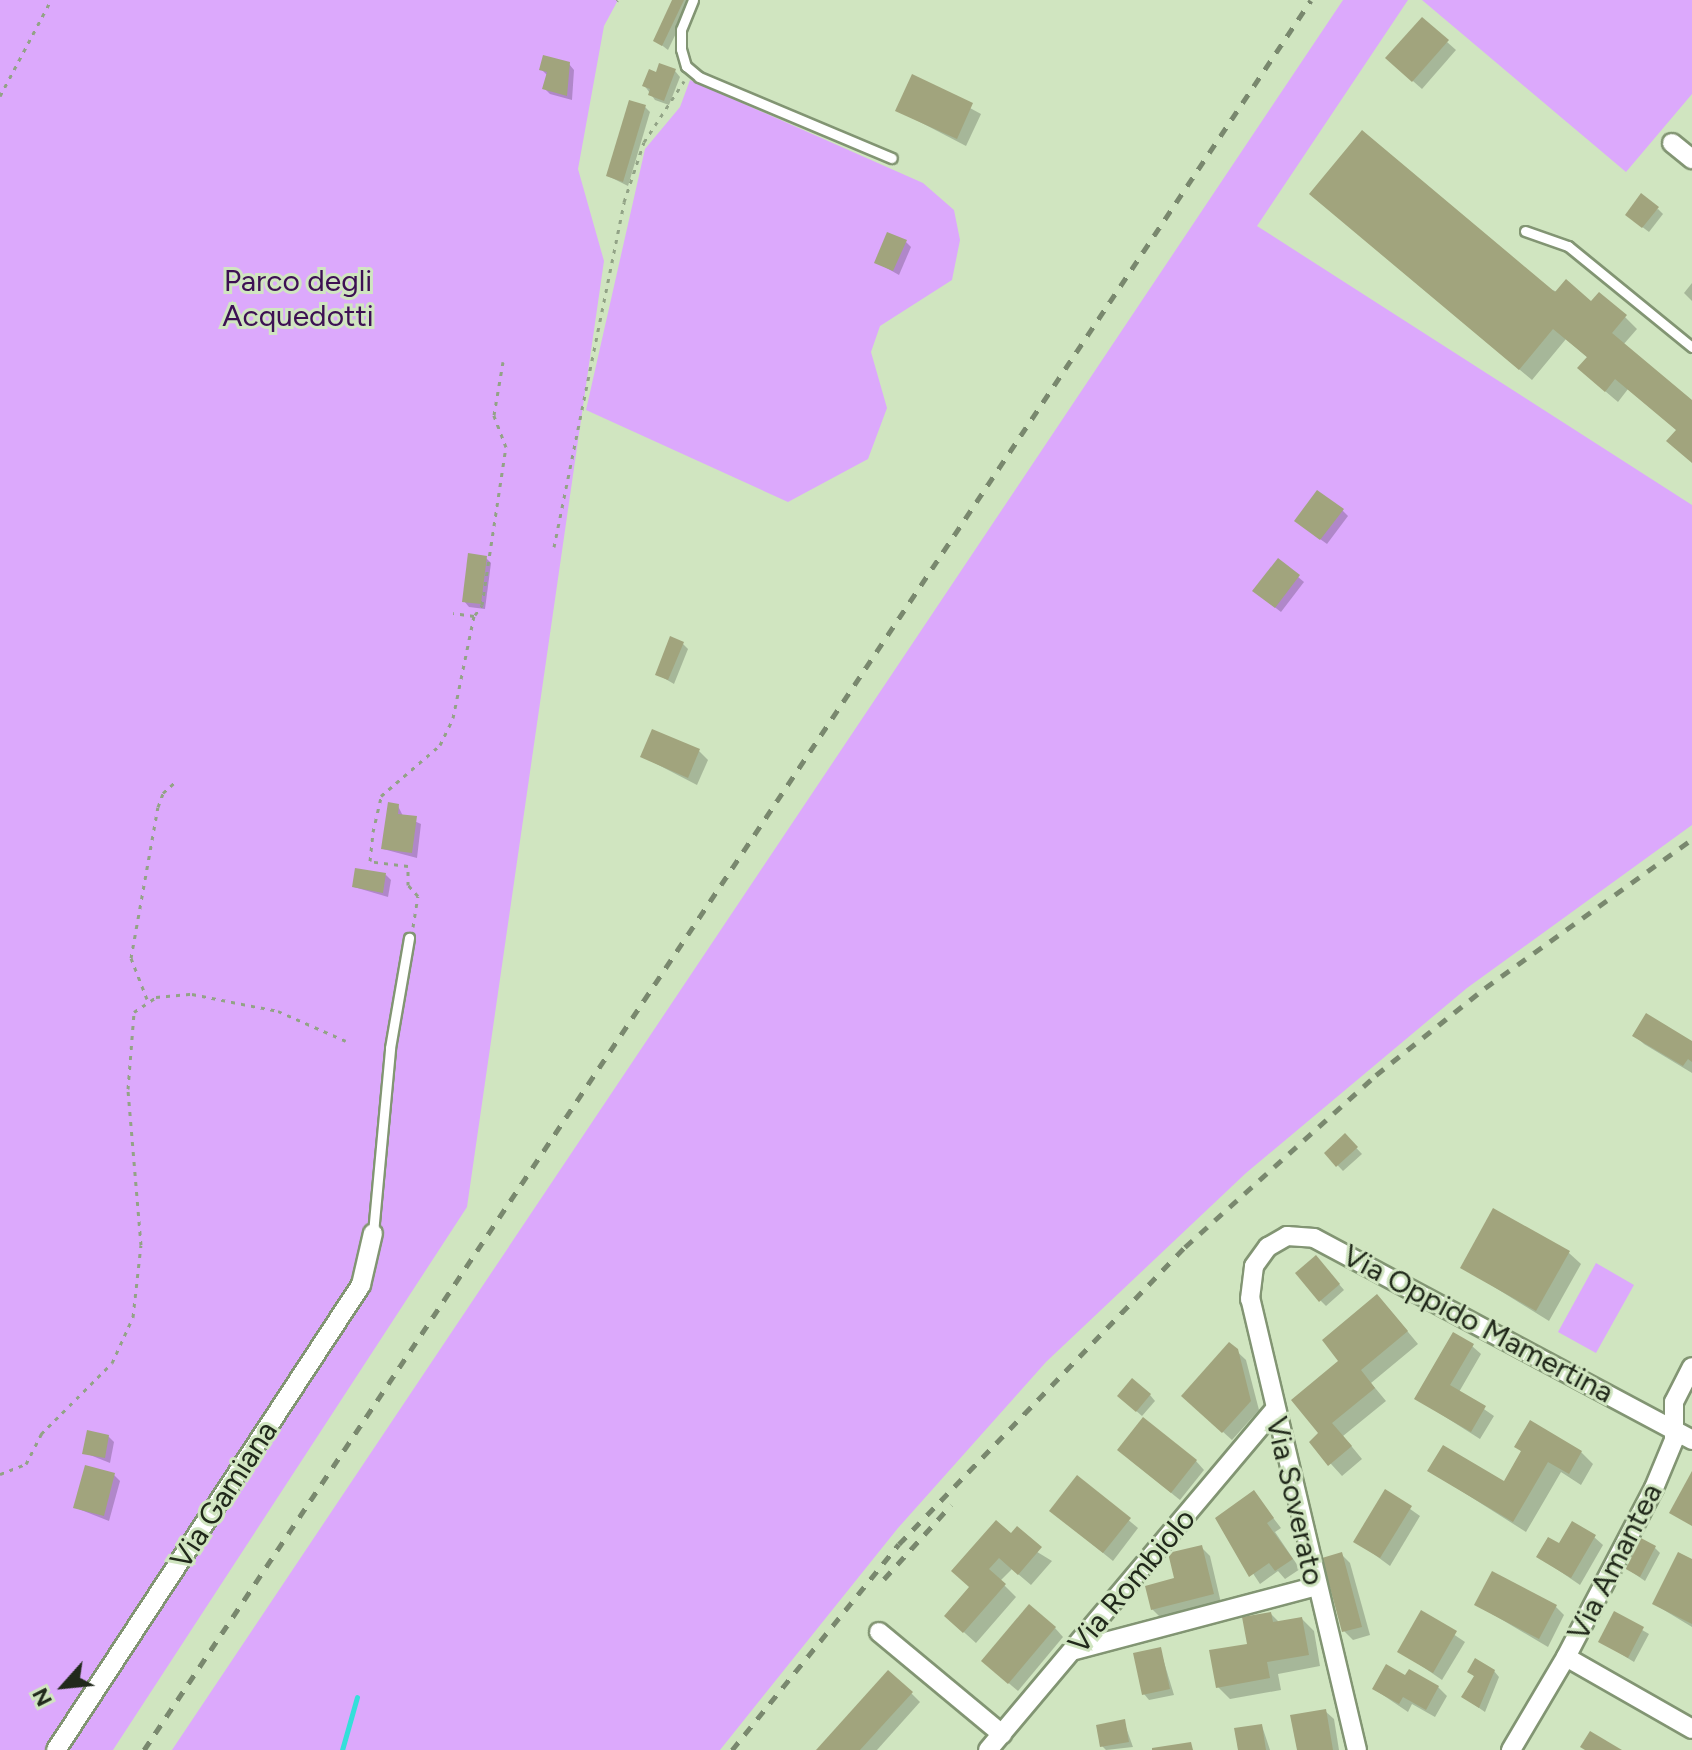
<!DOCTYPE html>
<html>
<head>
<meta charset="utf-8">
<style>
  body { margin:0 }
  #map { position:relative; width:1692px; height:1750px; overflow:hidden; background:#d0e5c0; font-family:Figtree,sans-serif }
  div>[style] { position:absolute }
  .green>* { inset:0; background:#dca9fc }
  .shadow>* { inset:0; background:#0003 }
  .stream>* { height:5px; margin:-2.5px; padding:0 2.5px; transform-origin:2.5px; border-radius:2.5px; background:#34dfda }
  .building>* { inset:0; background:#a1a47d }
  .path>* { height:3px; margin-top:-1.5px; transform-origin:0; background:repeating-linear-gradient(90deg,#92a386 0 4px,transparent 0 10px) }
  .roads { filter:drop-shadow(2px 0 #829573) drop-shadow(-2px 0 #829573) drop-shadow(0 2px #829573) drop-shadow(0 -2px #829573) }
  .lane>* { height:9px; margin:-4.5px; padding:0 4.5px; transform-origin:4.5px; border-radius:4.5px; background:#fff }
  .street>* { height:18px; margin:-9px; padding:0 9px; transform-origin:9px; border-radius:9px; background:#fff }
  .rail>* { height:5px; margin-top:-2.5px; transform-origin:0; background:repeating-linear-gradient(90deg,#79886e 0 10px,transparent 0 20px) }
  span { translate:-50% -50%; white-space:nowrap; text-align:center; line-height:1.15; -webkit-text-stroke:6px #d0e5c0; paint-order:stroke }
  .park-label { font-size:30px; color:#3d1053 }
  .street-label { font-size:30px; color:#21291b }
  .north { position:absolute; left:24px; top:1646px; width:80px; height:80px; -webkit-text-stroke:6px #d0e5c0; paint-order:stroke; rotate:243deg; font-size:22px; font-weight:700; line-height:32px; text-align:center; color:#21291b }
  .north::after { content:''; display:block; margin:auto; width:28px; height:36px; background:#21291b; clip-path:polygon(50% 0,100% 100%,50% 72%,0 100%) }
</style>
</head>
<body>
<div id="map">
  <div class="green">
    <div style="clip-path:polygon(0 0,618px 0,604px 26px,578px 169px,604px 261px,467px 1207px,113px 1750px,0 1750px)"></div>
    <div style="clip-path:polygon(1343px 0,1408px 0,1257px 226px,1692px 505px,1692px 825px,1467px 988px,1246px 1173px,1046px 1362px,898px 1528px,720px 1750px,172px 1750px)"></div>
    <div style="clip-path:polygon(1422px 0,1692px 0,1692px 94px,1626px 172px)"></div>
    <div style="clip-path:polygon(690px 80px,923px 183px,954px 210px,960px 240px,952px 280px,880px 326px,871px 352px,887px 408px,868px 459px,788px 502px,586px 410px,645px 149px,680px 107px)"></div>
    <div style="clip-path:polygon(1596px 1263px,1634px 1285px,1596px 1353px,1558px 1332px)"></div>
  </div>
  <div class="shadow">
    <div style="clip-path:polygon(674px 0,692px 0,668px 50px,655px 40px)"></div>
    <div style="clip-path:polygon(1447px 42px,1456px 50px,1422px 89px,1397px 67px)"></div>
    <div style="clip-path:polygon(569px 64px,574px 70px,572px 100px,550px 94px,545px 89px,548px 76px,542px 70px)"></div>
    <div style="clip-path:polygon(675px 71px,680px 77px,669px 105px,655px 100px,644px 85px,657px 74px)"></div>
    <div style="clip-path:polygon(913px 77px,981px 114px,966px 146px,897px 110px)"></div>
    <div style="clip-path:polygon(645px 107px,650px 112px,628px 186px,608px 176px)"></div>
    <div style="clip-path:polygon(1324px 205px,1625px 317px,1637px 329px,1623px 345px,1692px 402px,1692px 462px,1678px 431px,1628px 389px,1618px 402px,1592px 380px,1588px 358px,1566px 339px,1532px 380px)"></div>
    <div style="clip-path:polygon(1658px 209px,1663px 214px,1649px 232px,1633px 220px)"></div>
    <div style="clip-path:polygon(906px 242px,911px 247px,899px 275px,876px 262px)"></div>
    <div style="clip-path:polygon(1692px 283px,1692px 301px,1684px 293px)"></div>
    <div style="clip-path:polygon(1342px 510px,1348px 516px,1327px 544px,1302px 526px)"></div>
    <div style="clip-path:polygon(486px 558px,491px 563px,485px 609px,469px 607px,464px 601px)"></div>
    <div style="clip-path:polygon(1278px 560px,1304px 582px,1281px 612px,1260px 596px)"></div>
    <div style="clip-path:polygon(683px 644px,688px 649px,674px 684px,657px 674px)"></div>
    <div style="clip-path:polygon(699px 751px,708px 760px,697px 785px,643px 757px)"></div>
    <div style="clip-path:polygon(398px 806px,403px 816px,421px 824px,417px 858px,383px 849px)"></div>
    <div style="clip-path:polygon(386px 875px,391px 880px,388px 897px,354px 887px)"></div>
    <div style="clip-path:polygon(1635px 1036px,1692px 1043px,1692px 1073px,1644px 1044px)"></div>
    <div style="clip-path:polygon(1345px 1136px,1362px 1154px,1343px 1171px,1326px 1153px)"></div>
    <div style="clip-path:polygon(1569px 1253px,1581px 1264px,1549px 1321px,1462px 1267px)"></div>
    <div style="clip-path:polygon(1321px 1263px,1344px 1290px,1326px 1306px,1320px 1300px)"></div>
    <div style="clip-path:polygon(1389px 1309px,1418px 1344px,1371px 1383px,1386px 1401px,1343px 1436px,1362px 1459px,1342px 1476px,1311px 1442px,1321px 1434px,1341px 1361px)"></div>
    <div style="clip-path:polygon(1229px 1344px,1246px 1360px,1259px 1410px,1232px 1440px,1192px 1404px)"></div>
    <div style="clip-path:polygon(1472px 1346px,1481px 1354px,1459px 1392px,1494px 1416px,1480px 1439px,1417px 1399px)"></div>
    <div style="clip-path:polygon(1150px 1395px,1155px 1401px,1142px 1416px,1125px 1401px)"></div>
    <div style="clip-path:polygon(108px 1436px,114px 1442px,110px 1463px,85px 1453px)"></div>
    <div style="clip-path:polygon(1517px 1447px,1581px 1452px,1593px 1464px,1581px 1485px,1561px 1472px,1526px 1532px,1430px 1471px,1505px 1484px,1523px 1453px)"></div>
    <div style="clip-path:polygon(1129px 1459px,1196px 1461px,1204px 1470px,1180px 1500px)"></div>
    <div style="clip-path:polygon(114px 1475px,120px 1481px,109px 1521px,76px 1508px)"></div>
    <div style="clip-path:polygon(1078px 1478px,1138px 1528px,1113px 1561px,1061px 1519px)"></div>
    <div style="clip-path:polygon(1386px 1492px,1420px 1516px,1390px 1566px,1356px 1541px)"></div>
    <div style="clip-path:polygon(1254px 1493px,1281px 1528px,1275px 1532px,1300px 1569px,1285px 1579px,1278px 1571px,1260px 1584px,1217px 1519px)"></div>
    <div style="clip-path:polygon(1011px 1536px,1052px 1561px,1031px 1585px,1012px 1569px,1000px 1581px,1016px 1597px,976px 1643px,946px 1616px)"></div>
    <div style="clip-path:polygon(1594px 1537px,1603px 1545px,1580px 1585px,1539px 1557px)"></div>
    <div style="clip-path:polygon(1201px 1547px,1210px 1556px,1221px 1603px,1161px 1618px,1152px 1609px)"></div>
    <div style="clip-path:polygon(1654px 1547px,1660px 1553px,1645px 1581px,1626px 1568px)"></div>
    <div style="clip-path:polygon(1341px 1554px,1350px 1563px,1370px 1635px,1353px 1640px,1344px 1631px)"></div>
    <div style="clip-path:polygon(1692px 1562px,1692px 1627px,1654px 1604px)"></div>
    <div style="clip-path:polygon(1477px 1605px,1556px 1607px,1564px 1615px,1548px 1647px)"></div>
    <div style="clip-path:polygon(1422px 1613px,1465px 1642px,1442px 1680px,1400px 1651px)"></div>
    <div style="clip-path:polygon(1271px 1614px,1280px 1623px,1302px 1619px,1314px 1631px,1320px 1666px,1278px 1674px,1281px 1690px,1230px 1699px,1218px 1687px)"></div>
    <div style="clip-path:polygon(1615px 1614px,1649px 1634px,1634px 1662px,1600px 1641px)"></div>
    <div style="clip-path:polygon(1055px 1628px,1063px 1637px,1018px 1691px,992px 1669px)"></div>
    <div style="clip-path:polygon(1160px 1649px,1174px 1695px,1149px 1700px,1144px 1694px)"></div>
    <div style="clip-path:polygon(1494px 1671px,1499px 1677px,1485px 1712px,1463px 1697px,1475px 1677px,1470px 1672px)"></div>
    <div style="clip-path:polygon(1406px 1678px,1438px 1687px,1447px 1696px,1435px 1717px,1412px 1704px,1408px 1712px,1374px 1689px)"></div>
    <div style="clip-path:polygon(911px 1693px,920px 1702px,877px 1750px,819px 1750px)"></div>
    <div style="clip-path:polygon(1325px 1711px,1334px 1719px,1339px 1750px,1299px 1750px)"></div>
    <div style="clip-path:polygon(1124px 1722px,1133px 1747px,1106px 1750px,1102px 1746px)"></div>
    <div style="clip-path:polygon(1262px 1726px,1270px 1750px,1240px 1750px)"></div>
  </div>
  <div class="stream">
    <div style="left:342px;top:1750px;width:55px;rotate:-74.2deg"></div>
  </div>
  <div class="building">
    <div style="clip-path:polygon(672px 0,684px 0,662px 46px,653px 41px)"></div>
    <div style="clip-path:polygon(1422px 17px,1449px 40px,1412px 82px,1385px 58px)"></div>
    <div style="clip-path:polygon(543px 55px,570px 62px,567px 96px,542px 89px,547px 72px,539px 70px)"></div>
    <div style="clip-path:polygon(659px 63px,676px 69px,664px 101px,648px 95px,650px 89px,642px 86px,649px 69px,656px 72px)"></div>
    <div style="clip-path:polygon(912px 74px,973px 103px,957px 139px,895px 111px)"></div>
    <div style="clip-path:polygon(629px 100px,646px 105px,623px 182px,606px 176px)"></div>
    <div style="clip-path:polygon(1362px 130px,1555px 292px,1566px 279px,1591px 301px,1599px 292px,1627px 315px,1612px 333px,1692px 400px,1692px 463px,1666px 441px,1676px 430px,1615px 379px,1605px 392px,1577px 368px,1587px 357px,1553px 329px,1519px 370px,1309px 194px)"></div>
    <div style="clip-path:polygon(1641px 193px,1659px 207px,1642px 228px,1625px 215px)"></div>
    <div style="clip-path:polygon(887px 232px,907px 240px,893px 271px,874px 263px)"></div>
    <div style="clip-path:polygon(1317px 490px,1344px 509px,1320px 540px,1294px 521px)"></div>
    <div style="clip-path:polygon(468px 553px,487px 556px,481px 604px,462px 602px)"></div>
    <div style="clip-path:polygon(1278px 558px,1300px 575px,1275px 608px,1252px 591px)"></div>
    <div style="clip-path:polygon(670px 636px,684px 642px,668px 680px,655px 675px)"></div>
    <div style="clip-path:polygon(652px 729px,700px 749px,688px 778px,640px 757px)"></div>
    <div style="clip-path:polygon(388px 802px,399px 804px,398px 814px,417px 816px,412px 853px,381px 849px)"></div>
    <div style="clip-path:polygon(355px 868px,386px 873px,383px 893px,352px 887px)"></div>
    <div style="clip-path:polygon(1646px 1013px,1692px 1041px,1692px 1062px,1688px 1059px,1683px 1066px,1632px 1036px)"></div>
    <div style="clip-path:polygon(1345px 1133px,1358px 1147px,1336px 1167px,1324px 1153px)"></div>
    <div style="clip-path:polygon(1493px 1208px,1570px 1251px,1536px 1311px,1460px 1268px)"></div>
    <div style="clip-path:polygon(1316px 1255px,1340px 1284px,1319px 1302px,1295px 1273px)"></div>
    <div style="clip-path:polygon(1377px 1294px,1408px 1331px,1361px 1370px,1375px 1388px,1332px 1423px,1352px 1446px,1328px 1466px,1309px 1442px,1318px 1433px,1291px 1400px,1338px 1361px,1322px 1340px)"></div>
    <div style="clip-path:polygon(1453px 1332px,1474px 1344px,1450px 1385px,1486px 1406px,1471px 1432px,1414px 1399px)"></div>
    <div style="clip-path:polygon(1229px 1342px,1238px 1349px,1251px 1401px,1222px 1433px,1181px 1396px)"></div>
    <div style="clip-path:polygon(1132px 1378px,1151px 1394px,1136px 1412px,1117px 1396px)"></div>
    <div style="clip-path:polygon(1143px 1417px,1197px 1460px,1171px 1493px,1117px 1450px)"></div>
    <div style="clip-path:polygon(1530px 1420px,1582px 1451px,1569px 1474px,1548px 1462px,1513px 1522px,1427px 1471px,1443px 1445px,1504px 1481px,1521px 1451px,1514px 1447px)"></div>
    <div style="clip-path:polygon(87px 1430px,109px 1435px,105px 1458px,82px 1454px)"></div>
    <div style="clip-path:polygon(85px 1465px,115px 1473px,104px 1516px,73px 1508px)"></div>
    <div style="clip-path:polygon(1692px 1471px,1692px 1526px,1669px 1513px)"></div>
    <div style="clip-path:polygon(1077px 1475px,1131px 1518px,1103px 1553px,1049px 1511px)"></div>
    <div style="clip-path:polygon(1385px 1489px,1412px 1506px,1380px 1558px,1353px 1542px)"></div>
    <div style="clip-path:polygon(1254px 1490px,1274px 1518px,1267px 1523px,1293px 1559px,1275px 1571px,1269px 1563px,1249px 1577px,1215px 1518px)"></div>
    <div style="clip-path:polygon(996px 1520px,1011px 1533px,1017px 1526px,1042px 1547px,1018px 1575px,999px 1558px,989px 1569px,1006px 1584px,963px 1633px,944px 1616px,969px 1587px,951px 1571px)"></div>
    <div style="clip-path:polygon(1572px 1521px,1596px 1535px,1571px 1578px,1536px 1557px,1548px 1537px,1559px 1543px)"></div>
    <div style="clip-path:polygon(1639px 1537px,1656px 1546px,1640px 1577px,1624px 1568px)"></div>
    <div style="clip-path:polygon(1202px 1545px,1214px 1594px,1151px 1610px,1145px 1586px,1174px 1578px,1168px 1553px)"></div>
    <div style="clip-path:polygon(1342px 1552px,1362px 1627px,1342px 1632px,1322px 1558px)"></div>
    <div style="clip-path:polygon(1678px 1552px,1692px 1559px,1692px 1624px,1652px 1604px)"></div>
    <div style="clip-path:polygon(1492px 1571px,1557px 1605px,1539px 1639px,1474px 1605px)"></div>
    <div style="clip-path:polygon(1029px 1604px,1056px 1627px,1008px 1684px,981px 1661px)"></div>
    <div style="clip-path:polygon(1421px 1610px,1457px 1631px,1433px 1673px,1397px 1652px)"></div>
    <div style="clip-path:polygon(1614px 1611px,1644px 1627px,1628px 1658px,1598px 1642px)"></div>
    <div style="clip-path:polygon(1271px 1612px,1273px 1622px,1302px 1617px,1309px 1655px,1267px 1662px,1270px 1678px,1216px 1688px,1209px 1650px,1247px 1644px,1242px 1617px)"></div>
    <div style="clip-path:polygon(1161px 1647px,1170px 1689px,1142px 1695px,1133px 1653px)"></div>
    <div style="clip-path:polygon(1475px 1658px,1495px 1670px,1479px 1708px,1461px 1697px,1474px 1676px,1467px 1672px)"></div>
    <div style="clip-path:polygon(1386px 1664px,1405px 1675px,1409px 1669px,1439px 1686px,1426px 1710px,1403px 1697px,1399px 1704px,1372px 1689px)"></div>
    <div style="clip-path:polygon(888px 1670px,913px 1692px,860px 1750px,816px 1750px)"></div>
    <div style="clip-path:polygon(1326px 1709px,1333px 1750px,1297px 1750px,1290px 1715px)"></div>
    <div style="clip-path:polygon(1125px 1719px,1129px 1742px,1100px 1747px,1096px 1725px)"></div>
    <div style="clip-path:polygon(1262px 1724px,1266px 1750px,1238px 1750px,1234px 1728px)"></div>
    <div style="clip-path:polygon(1590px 1731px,1622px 1750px,1585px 1750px,1580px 1747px)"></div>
    <div style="clip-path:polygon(1191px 1742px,1193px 1750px,1152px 1750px,1152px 1748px)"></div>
  </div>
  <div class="path">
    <div style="left:617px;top:1px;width:1px;rotate:-45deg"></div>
    <div style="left:0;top:96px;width:109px;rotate:-62deg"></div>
    <div style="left:554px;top:547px;width:352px;rotate:-78.5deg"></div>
    <div style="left:624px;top:202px;width:63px;rotate:-71.6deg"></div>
    <div style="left:644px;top:142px;width:73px;rotate:-56.7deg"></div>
    <div style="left:475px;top:615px;width:12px;rotate:-55deg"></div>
    <div style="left:482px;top:605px;width:160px;rotate:-81.4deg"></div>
    <div style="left:506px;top:447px;width:34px;rotate:-111deg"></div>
    <div style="left:494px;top:415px;width:54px;rotate:-80.4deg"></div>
    <div style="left:413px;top:927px;width:31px;rotate:-81deg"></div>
    <div style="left:418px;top:896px;width:15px;rotate:-132deg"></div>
    <div style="left:408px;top:885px;width:19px;rotate:-90deg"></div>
    <div style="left:408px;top:866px;width:38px;rotate:-173deg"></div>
    <div style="left:370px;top:861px;width:29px;rotate:-84deg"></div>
    <div style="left:373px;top:832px;width:37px;rotate:-77deg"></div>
    <div style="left:381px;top:796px;width:78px;rotate:-40.8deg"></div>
    <div style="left:440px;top:745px;width:30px;rotate:-64deg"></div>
    <div style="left:453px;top:718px;width:104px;rotate:-78.4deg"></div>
    <div style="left:474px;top:616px;width:21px;rotate:-172deg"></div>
    <div style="left:147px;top:999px;width:44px;rotate:-111.3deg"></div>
    <div style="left:131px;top:958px;width:153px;rotate:-79.9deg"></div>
    <div style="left:158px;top:807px;width:15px;rotate:-70deg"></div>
    <div style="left:163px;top:793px;width:15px;rotate:-42deg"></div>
    <div style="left:0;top:1474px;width:28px;rotate:-21deg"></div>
    <div style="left:26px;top:1464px;width:34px;rotate:-63deg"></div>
    <div style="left:41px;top:1434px;width:100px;rotate:-45deg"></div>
    <div style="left:112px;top:1363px;width:51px;rotate:-65.5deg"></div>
    <div style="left:133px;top:1317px;width:72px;rotate:-83.7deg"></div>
    <div style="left:141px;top:1245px;width:157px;rotate:-94.8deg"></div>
    <div style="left:128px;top:1089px;width:77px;rotate:-85.5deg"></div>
    <div style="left:134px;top:1012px;width:27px;rotate:-34deg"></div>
    <div style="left:156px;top:997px;width:36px;rotate:-5deg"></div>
    <div style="left:192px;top:994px;width:88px;rotate:11.2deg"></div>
    <div style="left:278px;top:1011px;width:74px;rotate:23.8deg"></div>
  </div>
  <div class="roads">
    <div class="lane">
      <div style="left:693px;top:0;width:32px;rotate:112deg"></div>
      <div style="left:681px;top:30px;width:19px;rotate:90deg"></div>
      <div style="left:681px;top:49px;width:18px;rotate:74deg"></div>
      <div style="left:686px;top:66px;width:17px;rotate:40deg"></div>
      <div style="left:699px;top:77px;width:209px;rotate:22.8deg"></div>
      <div style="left:1525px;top:231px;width:46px;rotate:19.2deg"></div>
      <div style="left:1568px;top:246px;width:160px;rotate:39.2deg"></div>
      <div style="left:373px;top:1233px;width:186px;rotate:-84.7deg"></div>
      <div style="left:390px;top:1048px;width:112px;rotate:-80.2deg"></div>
    </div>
    <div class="street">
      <div style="left:1672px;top:143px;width:26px;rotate:39deg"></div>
      <div style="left:879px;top:1632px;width:160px;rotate:39.7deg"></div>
      <div style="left:1075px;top:1650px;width:247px;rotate:-14.8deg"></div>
      <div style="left:1566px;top:1657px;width:145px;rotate:29.7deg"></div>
      <div style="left:56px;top:1750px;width:556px;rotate:-56.74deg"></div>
      <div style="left:361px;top:1285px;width:53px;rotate:-77deg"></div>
      <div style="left:988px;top:1750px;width:444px;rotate:-49.9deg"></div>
      <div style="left:1357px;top:1750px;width:464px;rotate:-103.3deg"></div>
      <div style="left:1250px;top:1299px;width:33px;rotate:-83deg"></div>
      <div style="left:1254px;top:1266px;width:24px;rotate:-54deg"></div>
      <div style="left:1268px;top:1247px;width:22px;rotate:-30deg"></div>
      <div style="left:1287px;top:1236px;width:27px;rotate:4deg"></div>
      <div style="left:1314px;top:1238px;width:429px;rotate:28.1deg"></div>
      <div style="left:1511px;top:1750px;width:108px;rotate:-59.4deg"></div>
      <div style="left:1566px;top:1657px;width:191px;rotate:-62.5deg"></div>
      <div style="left:1654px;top:1488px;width:52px;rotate:-67.4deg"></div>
      <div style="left:1674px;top:1440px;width:38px;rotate:-90deg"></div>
      <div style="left:1674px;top:1402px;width:39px;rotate:-63deg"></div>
    </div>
  </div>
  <div class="rail">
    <div style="left:884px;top:1579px;width:100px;rotate:-47.8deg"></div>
    <div style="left:144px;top:1750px;width:2103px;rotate:-56.3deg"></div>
    <div style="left:732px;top:1750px;width:265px;rotate:-51deg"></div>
    <div style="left:899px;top:1544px;width:412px;rotate:-46.1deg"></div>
    <div style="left:1185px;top:1247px;width:257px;rotate:-42deg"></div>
    <div style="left:1376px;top:1075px;width:139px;rotate:-38.6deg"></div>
    <div style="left:1485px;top:988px;width:255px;rotate:-35.7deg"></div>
  </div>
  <div class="park-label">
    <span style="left:298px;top:298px">Parco degli<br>Acquedotti</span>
  </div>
  <div class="street-label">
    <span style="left:1478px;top:1324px;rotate:28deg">Via Oppido Mamertina</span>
    <span style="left:224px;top:1495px;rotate:-57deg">Via Gamiana</span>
    <span style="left:1295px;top:1501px;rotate:77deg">Via Soverato</span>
    <span style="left:1615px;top:1562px;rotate:-63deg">Via Amantea</span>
    <span style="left:1132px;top:1581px;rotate:-50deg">Via Rombiolo</span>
  </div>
  <div class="north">N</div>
</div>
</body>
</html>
